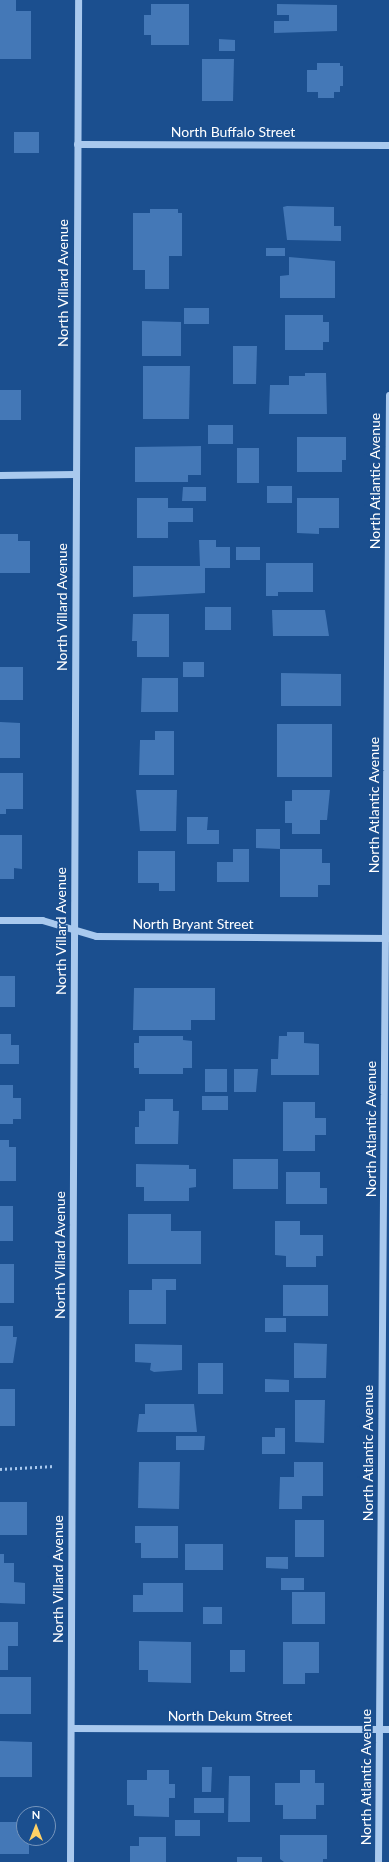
<!DOCTYPE html>
<html>
<head>
<meta charset="utf-8">
<style>
  body { margin:0 }
  #map { position:relative; width:389px; height:1862px; overflow:hidden; background:#1b4f8f; font-family:Lato,sans-serif }
  div>[style] { position:absolute }
  .building>* { inset:0; background:#4478b7 }
  .path>* { height:2.5px; margin-top:-1.25px; transform-origin:0; background:repeating-linear-gradient(90deg,#a9c9ee 0 2px,transparent 0 5px) }
  .minor>* { height:7px; margin:-3.5px; padding:0 3.5px; transform-origin:3.5px; border-radius:3.5px; background:#a9c9ee }
  span { translate:-50% -50%; white-space:nowrap; text-align:center; line-height:1.15; -webkit-text-stroke:3.5px #1b4f8f; paint-order:stroke }
  .street-label { font-size:14px; color:#fff }
  .north { position:absolute; left:16px; top:1806px; width:40px; height:40px; box-sizing:border-box; background:#1b4f8f; border:1px solid #7695bc; border-radius:50%; rotate:0deg; font-size:11px; font-weight:700; line-height:16px; text-align:center; color:#fff }
  .north::after { content:''; display:block; margin:auto; width:14px; height:18px; background:#ffd166; clip-path:polygon(50% 0,100% 100%,50% 72%,0 100%) }
</style>
</head>
<body>
<div id="map">
  <div class="building">
    <div style="clip-path:polygon(0 0,16px 0,16px 11px,31px 11px,31px 59px,0 59px)"></div>
    <div style="clip-path:polygon(151px 4px,189px 4px,189px 45px,151px 45px,151px 35px,144px 35px,144px 15px,151px 15px)"></div>
    <div style="clip-path:polygon(277px 4px,337px 5px,337px 31px,274px 33px,274px 21px,289px 21px,289px 15px,277px 15px)"></div>
    <div style="clip-path:polygon(219px 39px,235px 40px,235px 51px,219px 51px)"></div>
    <div style="clip-path:polygon(202px 59px,234px 59px,233px 101px,202px 101px)"></div>
    <div style="clip-path:polygon(317px 63px,340px 63px,340px 66px,343px 66px,343px 86px,340px 86px,340px 92px,334px 92px,334px 98px,318px 98px,318px 92px,307px 92px,307px 70px,317px 70px)"></div>
    <div style="clip-path:polygon(14px 132px,39px 132px,39px 153px,14px 153px)"></div>
    <div style="clip-path:polygon(287px 206px,334px 207px,334px 226px,341px 226px,341px 241px,287px 240px,283px 207px)"></div>
    <div style="clip-path:polygon(150px 209px,178px 209px,178px 213px,182px 213px,182px 256px,169px 256px,169px 289px,145px 289px,145px 270px,133px 270px,133px 213px,150px 213px)"></div>
    <div style="clip-path:polygon(266px 248px,285px 248px,285px 256px,266px 256px)"></div>
    <div style="clip-path:polygon(289px 257px,335px 261px,335px 298px,280px 298px,280px 276px,289px 275px)"></div>
    <div style="clip-path:polygon(184px 308px,209px 308px,209px 324px,184px 324px)"></div>
    <div style="clip-path:polygon(285px 315px,323px 315px,323px 322px,329px 322px,329px 342px,323px 342px,323px 350px,285px 350px)"></div>
    <div style="clip-path:polygon(142px 321px,181px 322px,181px 356px,142px 356px)"></div>
    <div style="clip-path:polygon(233px 346px,257px 346px,256px 384px,233px 384px)"></div>
    <div style="clip-path:polygon(143px 366px,190px 366px,189px 419px,143px 419px)"></div>
    <div style="clip-path:polygon(305px 373px,326px 373px,327px 414px,269px 414px,270px 385px,289px 385px,289px 376px,305px 376px)"></div>
    <div style="clip-path:polygon(0 390px,21px 390px,21px 420px,0 420px)"></div>
    <div style="clip-path:polygon(208px 425px,233px 425px,233px 444px,208px 444px)"></div>
    <div style="clip-path:polygon(297px 437px,346px 437px,346px 460px,342px 460px,342px 472px,297px 472px)"></div>
    <div style="clip-path:polygon(201px 446px,201px 475px,188px 475px,188px 482px,135px 482px,135px 447px)"></div>
    <div style="clip-path:polygon(237px 448px,259px 448px,259px 483px,237px 483px)"></div>
    <div style="clip-path:polygon(267px 486px,292px 486px,292px 503px,267px 503px)"></div>
    <div style="clip-path:polygon(183px 487px,206px 487px,206px 501px,182px 501px)"></div>
    <div style="clip-path:polygon(137px 498px,168px 498px,168px 508px,193px 508px,193px 522px,168px 522px,168px 538px,137px 538px)"></div>
    <div style="clip-path:polygon(297px 498px,339px 498px,339px 528px,319px 528px,319px 534px,297px 533px)"></div>
    <div style="clip-path:polygon(0 534px,18px 534px,18px 541px,30px 541px,30px 573px,0 573px)"></div>
    <div style="clip-path:polygon(199px 540px,216px 540px,216px 547px,230px 547px,230px 568px,205px 568px,205px 593px,133px 597px,133px 566px,200px 566px)"></div>
    <div style="clip-path:polygon(236px 547px,260px 547px,260px 560px,236px 560px)"></div>
    <div style="clip-path:polygon(266px 563px,313px 563px,313px 592px,278px 592px,278px 596px,266px 596px)"></div>
    <div style="clip-path:polygon(205px 607px,231px 607px,231px 630px,205px 630px)"></div>
    <div style="clip-path:polygon(272px 610px,325px 610px,329px 636px,273px 636px)"></div>
    <div style="clip-path:polygon(133px 614px,169px 614px,169px 657px,137px 657px,137px 641px,132px 641px)"></div>
    <div style="clip-path:polygon(183px 662px,204px 662px,204px 677px,183px 677px)"></div>
    <div style="clip-path:polygon(0 667px,23px 667px,23px 700px,0 700px)"></div>
    <div style="clip-path:polygon(281px 673px,341px 674px,341px 706px,281px 706px)"></div>
    <div style="clip-path:polygon(142px 678px,178px 678px,178px 712px,141px 712px)"></div>
    <div style="clip-path:polygon(0 722px,20px 723px,20px 758px,0 758px)"></div>
    <div style="clip-path:polygon(277px 724px,332px 724px,332px 777px,277px 777px)"></div>
    <div style="clip-path:polygon(155px 731px,174px 731px,174px 775px,139px 775px,140px 740px,155px 740px)"></div>
    <div style="clip-path:polygon(0 773px,23px 773px,23px 809px,6px 809px,6px 814px,0 814px)"></div>
    <div style="clip-path:polygon(136px 790px,177px 790px,176px 831px,140px 831px)"></div>
    <div style="clip-path:polygon(292px 790px,330px 790px,327px 820px,320px 820px,320px 834px,292px 834px,292px 823px,285px 823px,285px 801px,292px 801px)"></div>
    <div style="clip-path:polygon(187px 817px,208px 817px,207px 830px,219px 830px,219px 844px,187px 844px)"></div>
    <div style="clip-path:polygon(256px 829px,280px 829px,280px 849px,256px 848px)"></div>
    <div style="clip-path:polygon(0 835px,22px 835px,22px 869px,14px 868px,14px 879px,0 879px)"></div>
    <div style="clip-path:polygon(233px 849px,249px 849px,249px 882px,217px 882px,217px 862px,233px 862px)"></div>
    <div style="clip-path:polygon(280px 849px,322px 849px,322px 863px,330px 863px,330px 885px,318px 885px,318px 897px,280px 897px)"></div>
    <div style="clip-path:polygon(138px 851px,175px 851px,175px 891px,159px 891px,159px 883px,138px 883px)"></div>
    <div style="clip-path:polygon(0 976px,15px 976px,15px 1007px,0 1007px)"></div>
    <div style="clip-path:polygon(134px 988px,215px 988px,215px 1020px,191px 1020px,191px 1030px,133px 1030px)"></div>
    <div style="clip-path:polygon(287px 1032px,304px 1032px,304px 1043px,319px 1044px,319px 1075px,271px 1075px,271px 1059px,278px 1059px,279px 1036px,287px 1036px)"></div>
    <div style="clip-path:polygon(0 1034px,11px 1034px,11px 1045px,19px 1045px,19px 1064px,0 1064px)"></div>
    <div style="clip-path:polygon(139px 1036px,183px 1036px,183px 1040px,192px 1041px,192px 1068px,183px 1068px,183px 1074px,139px 1074px,139px 1068px,134px 1068px,134px 1043px,139px 1043px)"></div>
    <div style="clip-path:polygon(205px 1069px,227px 1069px,227px 1092px,205px 1092px)"></div>
    <div style="clip-path:polygon(234px 1069px,258px 1069px,256px 1092px,234px 1092px)"></div>
    <div style="clip-path:polygon(0 1085px,13px 1085px,13px 1098px,21px 1098px,21px 1119px,13px 1119px,13px 1124px,0 1124px)"></div>
    <div style="clip-path:polygon(202px 1096px,228px 1096px,228px 1110px,202px 1110px)"></div>
    <div style="clip-path:polygon(145px 1099px,173px 1099px,173px 1111px,179px 1111px,178px 1144px,135px 1144px,135px 1127px,139px 1127px,139px 1111px,145px 1111px)"></div>
    <div style="clip-path:polygon(283px 1102px,315px 1102px,315px 1118px,326px 1118px,326px 1135px,315px 1135px,315px 1151px,283px 1151px)"></div>
    <div style="clip-path:polygon(0 1140px,9px 1140px,9px 1147px,16px 1147px,16px 1181px,0 1181px)"></div>
    <div style="clip-path:polygon(233px 1159px,278px 1159px,278px 1189px,233px 1189px)"></div>
    <div style="clip-path:polygon(136px 1164px,189px 1165px,189px 1169px,196px 1169px,196px 1187px,189px 1188px,189px 1201px,144px 1201px,144px 1187px,136px 1187px)"></div>
    <div style="clip-path:polygon(286px 1172px,320px 1172px,320px 1188px,327px 1188px,327px 1204px,286px 1204px)"></div>
    <div style="clip-path:polygon(0 1206px,13px 1206px,13px 1241px,0 1241px)"></div>
    <div style="clip-path:polygon(128px 1214px,171px 1214px,171px 1231px,201px 1231px,201px 1264px,128px 1264px)"></div>
    <div style="clip-path:polygon(275px 1221px,300px 1221px,300px 1235px,323px 1235px,323px 1256px,316px 1256px,316px 1267px,286px 1267px,286px 1256px,275px 1255px)"></div>
    <div style="clip-path:polygon(0 1264px,14px 1264px,14px 1303px,0 1303px)"></div>
    <div style="clip-path:polygon(152px 1279px,176px 1279px,176px 1290px,166px 1290px,166px 1324px,129px 1324px,129px 1290px,152px 1290px)"></div>
    <div style="clip-path:polygon(283px 1285px,328px 1285px,328px 1316px,283px 1316px)"></div>
    <div style="clip-path:polygon(265px 1318px,286px 1318px,286px 1332px,265px 1332px)"></div>
    <div style="clip-path:polygon(0 1326px,13px 1326px,13px 1337px,17px 1337px,13px 1363px,0 1363px)"></div>
    <div style="clip-path:polygon(294px 1343px,327px 1344px,326px 1378px,294px 1378px)"></div>
    <div style="clip-path:polygon(135px 1344px,182px 1345px,182px 1370px,154px 1372px,150px 1370px,151px 1363px,135px 1362px)"></div>
    <div style="clip-path:polygon(198px 1363px,223px 1363px,223px 1394px,198px 1394px)"></div>
    <div style="clip-path:polygon(265px 1379px,289px 1380px,289px 1392px,265px 1392px)"></div>
    <div style="clip-path:polygon(0 1389px,15px 1389px,15px 1426px,0 1426px)"></div>
    <div style="clip-path:polygon(295px 1400px,325px 1400px,324px 1443px,295px 1442px)"></div>
    <div style="clip-path:polygon(145px 1404px,194px 1404px,197px 1432px,137px 1432px,139px 1414px,145px 1414px)"></div>
    <div style="clip-path:polygon(275px 1428px,285px 1428px,285px 1454px,262px 1454px,262px 1437px,275px 1437px)"></div>
    <div style="clip-path:polygon(176px 1436px,205px 1436px,204px 1450px,176px 1450px)"></div>
    <div style="clip-path:polygon(139px 1462px,180px 1462px,179px 1509px,138px 1508px)"></div>
    <div style="clip-path:polygon(294px 1462px,323px 1462px,323px 1496px,302px 1496px,302px 1509px,279px 1509px,280px 1477px,294px 1477px)"></div>
    <div style="clip-path:polygon(0 1502px,27px 1502px,27px 1535px,0 1535px)"></div>
    <div style="clip-path:polygon(295px 1520px,324px 1520px,324px 1557px,295px 1557px)"></div>
    <div style="clip-path:polygon(135px 1526px,178px 1526px,178px 1558px,141px 1558px,141px 1543px,135px 1543px)"></div>
    <div style="clip-path:polygon(185px 1544px,223px 1544px,223px 1570px,185px 1570px)"></div>
    <div style="clip-path:polygon(0 1554px,4px 1554px,4px 1563px,14px 1563px,14px 1582px,25px 1583px,25px 1604px,0 1603px)"></div>
    <div style="clip-path:polygon(266px 1557px,288px 1557px,288px 1569px,266px 1568px)"></div>
    <div style="clip-path:polygon(281px 1578px,304px 1578px,304px 1590px,281px 1590px)"></div>
    <div style="clip-path:polygon(143px 1583px,183px 1583px,183px 1612px,133px 1612px,133px 1595px,143px 1595px)"></div>
    <div style="clip-path:polygon(292px 1592px,325px 1592px,325px 1624px,292px 1624px)"></div>
    <div style="clip-path:polygon(203px 1607px,222px 1607px,222px 1624px,203px 1624px)"></div>
    <div style="clip-path:polygon(0 1622px,18px 1622px,18px 1646px,8px 1646px,8px 1670px,0 1670px)"></div>
    <div style="clip-path:polygon(139px 1641px,191px 1642px,191px 1683px,148px 1682px,148px 1670px,139px 1670px)"></div>
    <div style="clip-path:polygon(283px 1642px,319px 1642px,319px 1673px,305px 1673px,305px 1684px,283px 1684px)"></div>
    <div style="clip-path:polygon(230px 1650px,245px 1650px,245px 1672px,230px 1672px)"></div>
    <div style="clip-path:polygon(0 1677px,31px 1677px,31px 1714px,0 1714px)"></div>
    <div style="clip-path:polygon(0 1741px,32px 1742px,32px 1777px,0 1777px)"></div>
    <div style="clip-path:polygon(202px 1767px,212px 1767px,211px 1792px,202px 1792px)"></div>
    <div style="clip-path:polygon(147px 1770px,169px 1770px,169px 1784px,175px 1784px,175px 1798px,169px 1798px,169px 1817px,134px 1816px,134px 1805px,127px 1805px,127px 1780px,147px 1780px)"></div>
    <div style="clip-path:polygon(300px 1770px,315px 1770px,315px 1783px,324px 1783px,324px 1805px,316px 1805px,316px 1819px,283px 1819px,283px 1805px,275px 1805px,275px 1783px,300px 1783px)"></div>
    <div style="clip-path:polygon(229px 1776px,250px 1776px,250px 1822px,228px 1822px)"></div>
    <div style="clip-path:polygon(194px 1798px,224px 1798px,224px 1813px,194px 1813px)"></div>
    <div style="clip-path:polygon(175px 1820px,200px 1820px,200px 1836px,175px 1836px)"></div>
    <div style="clip-path:polygon(0 1822px,24px 1822px,24px 1838px,29px 1838px,29px 1854px,0 1854px)"></div>
    <div style="clip-path:polygon(280px 1835px,327px 1835px,327px 1859px,323px 1859px,323px 1862px,284px 1862px,280px 1859px)"></div>
    <div style="clip-path:polygon(139px 1837px,166px 1837px,166px 1862px,130px 1862px,130px 1846px,139px 1846px)"></div>
    <div style="clip-path:polygon(237px 1857px,262px 1857px,262px 1862px,237px 1862px)"></div>
  </div>
  <div class="path">
    <div style="left:0;top:1469px;width:55px;rotate:-3.1deg"></div>
  </div>
  <div class="minor">
    <div style="left:77px;top:144px;width:312px;rotate:0.2deg"></div>
    <div style="left:0;top:475px;width:75px;rotate:-0.8deg"></div>
    <div style="left:0;top:920px;width:42px"></div>
    <div style="left:42px;top:920px;width:56px;rotate:16.5deg"></div>
    <div style="left:96px;top:936px;width:293px;rotate:0.4deg"></div>
    <div style="left:71px;top:1728px;width:318px;rotate:0.2deg"></div>
    <div style="left:70px;top:1862px;width:1862px;rotate:-89.75deg"></div>
    <div style="left:378px;top:1862px;width:1467px;rotate:-89.57deg"></div>
  </div>
  <div class="street-label">
    <span style="left:233px;top:132px">North Buffalo Street</span>
    <span style="left:63px;top:283px;rotate:-90deg">North Villard Avenue</span>
    <span style="left:375px;top:481px;rotate:-90deg">North Atlantic Avenue</span>
    <span style="left:62px;top:607px;rotate:-90deg">North Villard Avenue</span>
    <span style="left:374px;top:805px;rotate:-90deg">North Atlantic Avenue</span>
    <span style="left:193px;top:924px">North Bryant Street</span>
    <span style="left:61px;top:931px;rotate:-90deg">North Villard Avenue</span>
    <span style="left:371px;top:1129px;rotate:-90deg">North Atlantic Avenue</span>
    <span style="left:60px;top:1255px;rotate:-90deg">North Villard Avenue</span>
    <span style="left:368px;top:1453px;rotate:-90deg">North Atlantic Avenue</span>
    <span style="left:58px;top:1579px;rotate:-90deg">North Villard Avenue</span>
    <span style="left:230px;top:1716px">North Dekum Street</span>
    <span style="left:366px;top:1777px;rotate:-90deg">North Atlantic Avenue</span>
  </div>
  <div class="north">N</div>
</div>
</body>
</html>
